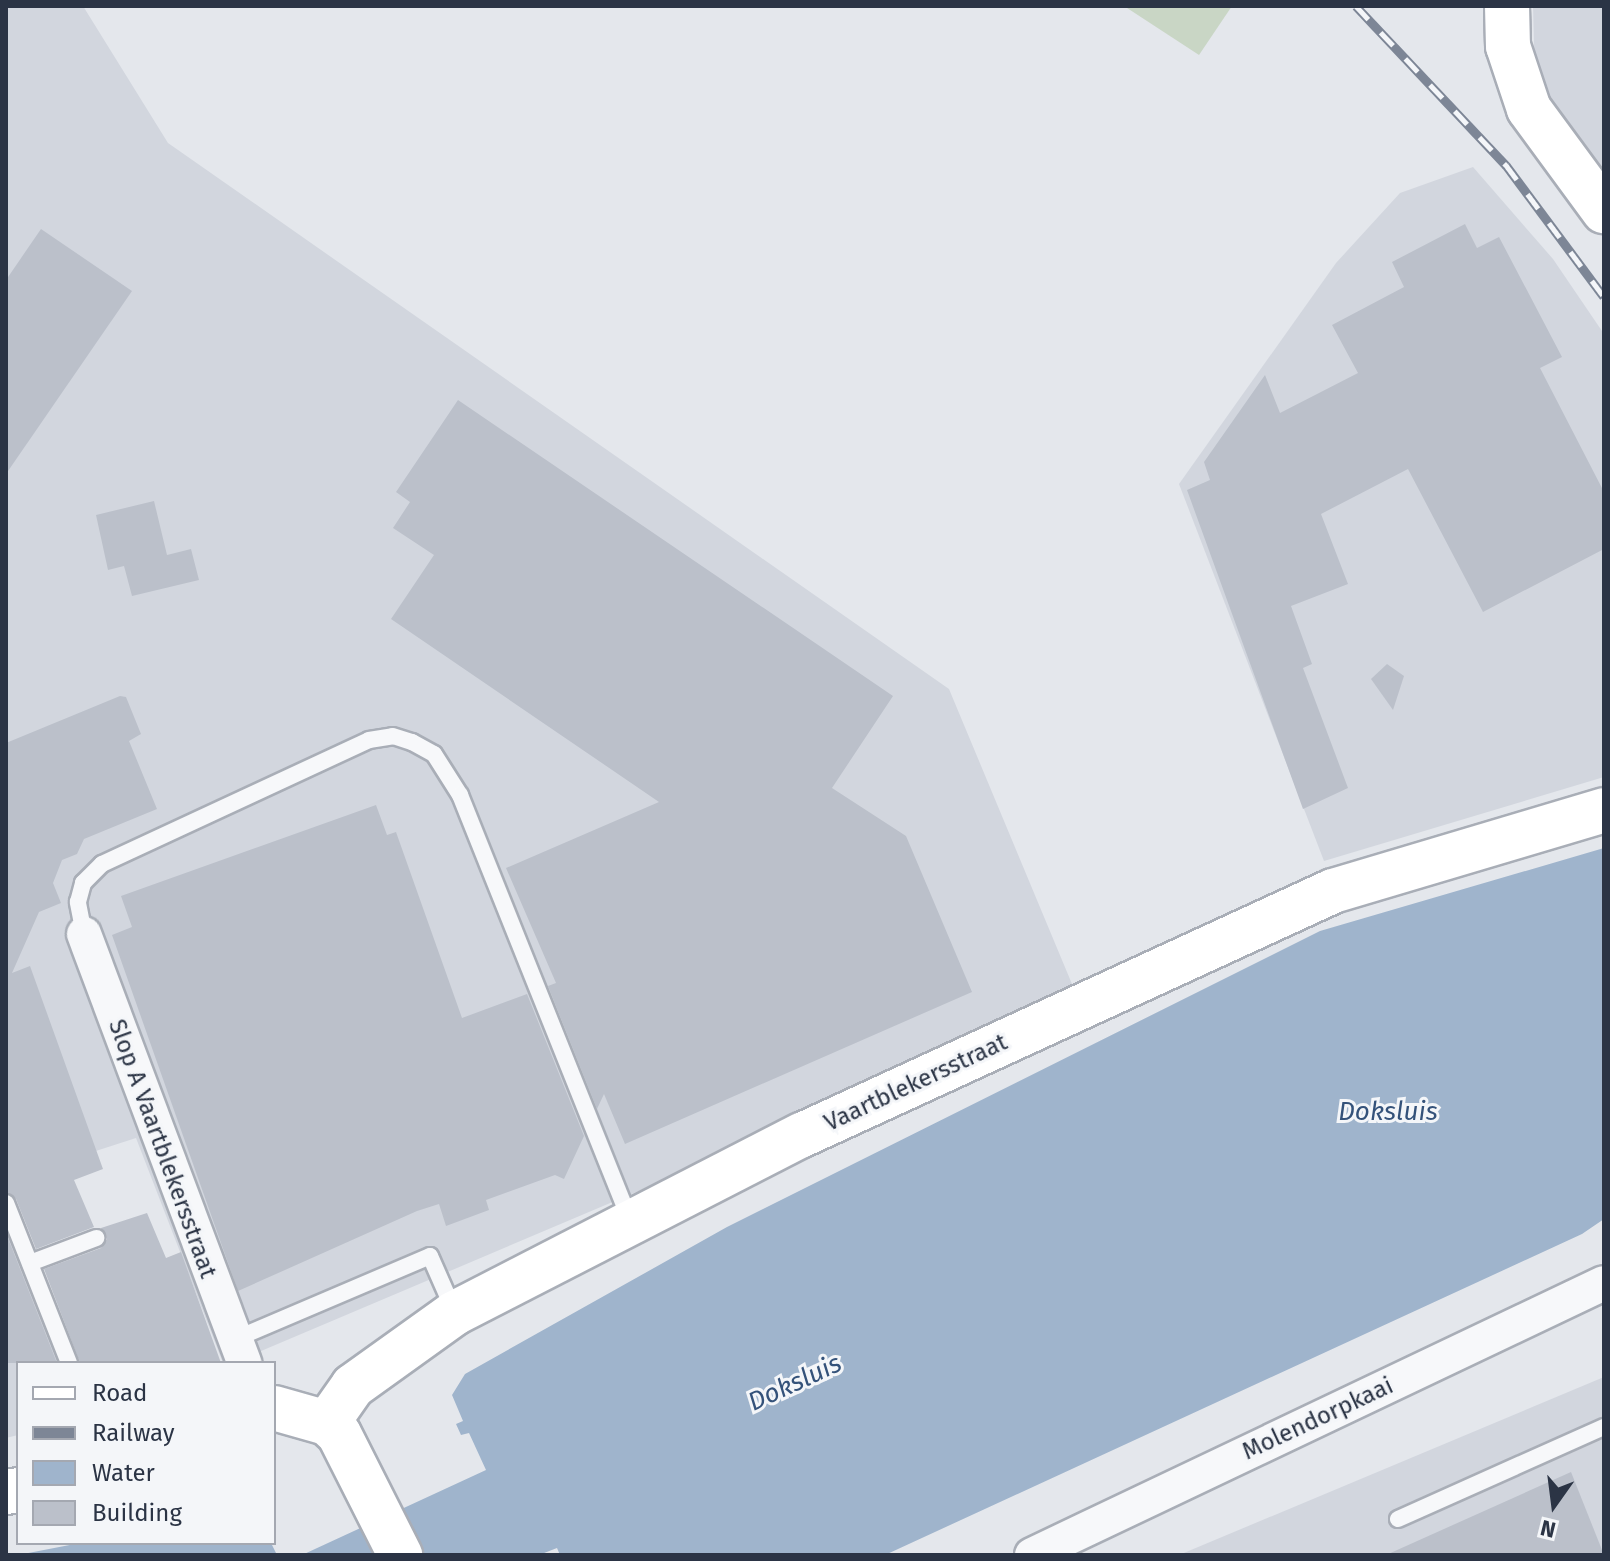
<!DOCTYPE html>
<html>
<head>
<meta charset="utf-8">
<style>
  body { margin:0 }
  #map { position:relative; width:1610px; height:1561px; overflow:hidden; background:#e4e7ec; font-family:"Fira Sans",sans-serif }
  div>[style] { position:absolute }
  .built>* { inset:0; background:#d2d6de }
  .green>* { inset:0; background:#c9d6c5 }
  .water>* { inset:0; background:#9fb4cc }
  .building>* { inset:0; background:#bbc0ca }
  .roads { filter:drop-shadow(2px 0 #a9aeb7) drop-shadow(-2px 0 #a9aeb7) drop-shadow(0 2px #a9aeb7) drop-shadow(0 -2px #a9aeb7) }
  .lane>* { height:16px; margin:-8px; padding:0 8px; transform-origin:8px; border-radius:8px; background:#f7f8fa }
  .street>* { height:34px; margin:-17px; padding:0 17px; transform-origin:17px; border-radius:17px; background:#f7f8fa }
  .secondary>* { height:44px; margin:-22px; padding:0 22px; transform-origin:22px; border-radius:22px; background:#fff }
  .rail>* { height:9px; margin-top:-4.5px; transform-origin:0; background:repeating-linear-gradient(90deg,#f4f6f9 0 18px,#7d8696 0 36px); box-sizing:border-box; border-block:2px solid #7d8696 }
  span { translate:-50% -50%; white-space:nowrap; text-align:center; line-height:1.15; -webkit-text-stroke:6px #f4f6f9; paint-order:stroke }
  .street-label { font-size:24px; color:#2b3445 }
  .water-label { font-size:26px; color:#34527a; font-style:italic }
  .frame { position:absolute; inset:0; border:8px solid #2b3445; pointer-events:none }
  .legend { position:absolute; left:16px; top:1361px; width:260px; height:184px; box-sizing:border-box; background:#f4f6f9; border:2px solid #a4a8b1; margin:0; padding:10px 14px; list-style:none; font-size:24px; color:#2b3445 }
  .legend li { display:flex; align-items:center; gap:16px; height:40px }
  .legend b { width:40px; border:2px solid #a4a8b1 }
  .north { position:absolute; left:1514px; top:1465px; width:80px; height:80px; -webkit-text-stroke:6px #f4f6f9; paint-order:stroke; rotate:194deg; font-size:22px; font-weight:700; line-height:32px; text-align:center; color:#2b3445 }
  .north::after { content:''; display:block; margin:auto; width:28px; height:36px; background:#2b3445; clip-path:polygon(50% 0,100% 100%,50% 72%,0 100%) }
</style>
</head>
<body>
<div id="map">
  <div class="built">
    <div style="clip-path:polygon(6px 6px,83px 6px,168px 143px,949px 689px,1072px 984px,648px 1187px,233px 1363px,223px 1363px,136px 1138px,6px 1180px)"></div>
    <div style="clip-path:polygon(1533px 6px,1604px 6px,1604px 189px,1535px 78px)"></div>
    <div style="clip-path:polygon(1473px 167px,1553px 259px,1604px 334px,1604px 777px,1324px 861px,1179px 484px,1336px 263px,1400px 193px)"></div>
    <div style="clip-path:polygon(6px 1184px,78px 1363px,18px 1363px,18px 1435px,6px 1438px)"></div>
    <div style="clip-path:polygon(1604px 1377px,1604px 1555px,1179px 1555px)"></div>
  </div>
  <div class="green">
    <div style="clip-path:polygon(1124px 6px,1232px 6px,1199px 55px)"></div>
  </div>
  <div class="water">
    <div style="clip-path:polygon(1604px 848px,1604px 1219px,1582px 1234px,885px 1555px,560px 1555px,557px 1548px,539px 1555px,302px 1555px,486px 1470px,469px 1433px,461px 1435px,456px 1424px,463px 1421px,452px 1395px,465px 1374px,727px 1227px,1320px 931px)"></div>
    <div style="clip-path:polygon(80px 1543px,271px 1543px,277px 1555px,18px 1555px)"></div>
  </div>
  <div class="building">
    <div style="clip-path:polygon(1465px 224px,1477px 248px,1499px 237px,1562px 357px,1540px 368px,1604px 492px,1604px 549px,1483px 612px,1408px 469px,1321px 514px,1348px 584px,1291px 606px,1312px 664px,1303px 668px,1348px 788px,1303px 809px,1187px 490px,1210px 480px,1204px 462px,1265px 375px,1280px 413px,1358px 373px,1332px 325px,1404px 287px,1392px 262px)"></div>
    <div style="clip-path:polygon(41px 229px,132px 291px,6px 474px,6px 280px)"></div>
    <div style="clip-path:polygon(458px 400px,893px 696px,832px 788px,906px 836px,972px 992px,625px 1144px,604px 1094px,597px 1109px,548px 986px,556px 983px,506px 868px,659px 802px,391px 619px,434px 555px,393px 528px,410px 502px,396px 492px)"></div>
    <div style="clip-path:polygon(154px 501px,167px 555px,191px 549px,199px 580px,132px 596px,124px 566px,108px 570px,96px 515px)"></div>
    <div style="clip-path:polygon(1387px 664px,1404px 676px,1393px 710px,1371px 679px)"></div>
    <div style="clip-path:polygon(120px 696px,126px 697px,141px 734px,129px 741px,157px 809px,84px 839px,77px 854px,62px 860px,53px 883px,61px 903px,39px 912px,12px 973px,30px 966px,103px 1169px,74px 1180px,94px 1227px,36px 1249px,16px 1199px,6px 1192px,6px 743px)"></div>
    <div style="clip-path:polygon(376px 805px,387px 835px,396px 832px,462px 1018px,527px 994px,584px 1136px,564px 1179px,555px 1175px,486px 1200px,489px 1210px,446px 1226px,439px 1204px,417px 1211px,238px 1291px,112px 935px,132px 927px,121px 896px)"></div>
    <div style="clip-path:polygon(147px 1213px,166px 1258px,181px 1252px,221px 1363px,80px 1363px,44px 1269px,101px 1248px,107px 1239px,101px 1228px)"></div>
    <div style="clip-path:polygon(6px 1233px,57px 1363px,6px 1363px)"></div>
    <div style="clip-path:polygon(1571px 1472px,1604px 1555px,1386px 1555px)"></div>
  </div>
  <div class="roads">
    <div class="lane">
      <div style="left:84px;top:934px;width:33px;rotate:-101deg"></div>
      <div style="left:78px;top:902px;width:20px;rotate:-75deg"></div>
      <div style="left:83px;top:883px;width:27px;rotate:-45deg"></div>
      <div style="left:102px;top:864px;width:294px;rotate:-24.9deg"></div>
      <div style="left:369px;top:740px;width:24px;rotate:-9deg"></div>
      <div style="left:393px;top:736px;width:20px;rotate:18deg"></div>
      <div style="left:412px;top:742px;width:25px;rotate:29deg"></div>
      <div style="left:434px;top:754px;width:49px;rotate:57.6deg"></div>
      <div style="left:460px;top:795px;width:459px;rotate:68.2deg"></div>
      <div style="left:6px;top:1203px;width:172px;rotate:68.5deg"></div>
      <div style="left:30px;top:1263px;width:71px;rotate:-20.7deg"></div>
      <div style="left:233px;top:1340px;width:214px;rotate:-23.1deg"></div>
      <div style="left:430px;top:1256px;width:62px;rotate:66.3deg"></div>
      <div style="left:1398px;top:1519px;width:226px;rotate:-24.1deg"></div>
    </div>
    <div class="street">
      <div style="left:84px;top:934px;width:458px;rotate:69.5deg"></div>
      <div style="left:1032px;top:1555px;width:633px;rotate:-25.43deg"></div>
    </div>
    <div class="secondary">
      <div style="left:1507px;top:6px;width:40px;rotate:88.6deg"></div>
      <div style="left:1508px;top:46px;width:66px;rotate:71.6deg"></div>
      <div style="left:1529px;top:109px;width:127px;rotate:53.7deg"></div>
      <div style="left:274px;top:1408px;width:55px;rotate:15.8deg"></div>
      <div style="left:327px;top:1423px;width:16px;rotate:43deg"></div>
      <div style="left:339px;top:1434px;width:136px;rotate:63.2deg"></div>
      <div style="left:327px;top:1423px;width:45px;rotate:-54.9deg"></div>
      <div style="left:353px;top:1386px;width:125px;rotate:-35.6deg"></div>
      <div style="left:455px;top:1313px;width:390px;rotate:-27.2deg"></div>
      <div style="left:802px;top:1135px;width:584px;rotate:-24.68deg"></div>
      <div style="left:1333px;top:891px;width:283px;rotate:-16.6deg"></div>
      <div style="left:6px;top:1492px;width:12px;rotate:-9deg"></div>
    </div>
  </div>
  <div class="rail">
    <div style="left:1356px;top:6px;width:219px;rotate:46.7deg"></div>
    <div style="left:1506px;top:165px;width:164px;rotate:53.4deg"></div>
  </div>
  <div class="street-label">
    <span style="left:916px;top:1083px;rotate:-25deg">Vaartblekersstraat</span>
    <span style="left:162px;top:1149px;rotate:70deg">Slop A Vaartblekersstraat</span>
    <span style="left:1318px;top:1419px;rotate:-25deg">Molendorpkaai</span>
  </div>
  <div class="water-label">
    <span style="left:1388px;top:1112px">Doksluis</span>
    <span style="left:795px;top:1383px;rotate:-25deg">Doksluis</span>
  </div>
  <div class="frame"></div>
  <ul class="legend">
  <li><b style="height:10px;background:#fff"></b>Road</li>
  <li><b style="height:10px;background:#7d8696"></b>Railway</li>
  <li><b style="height:22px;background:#9fb4cc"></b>Water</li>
  <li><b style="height:22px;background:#bbc0ca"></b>Building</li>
  </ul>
  <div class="north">N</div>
</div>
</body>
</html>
